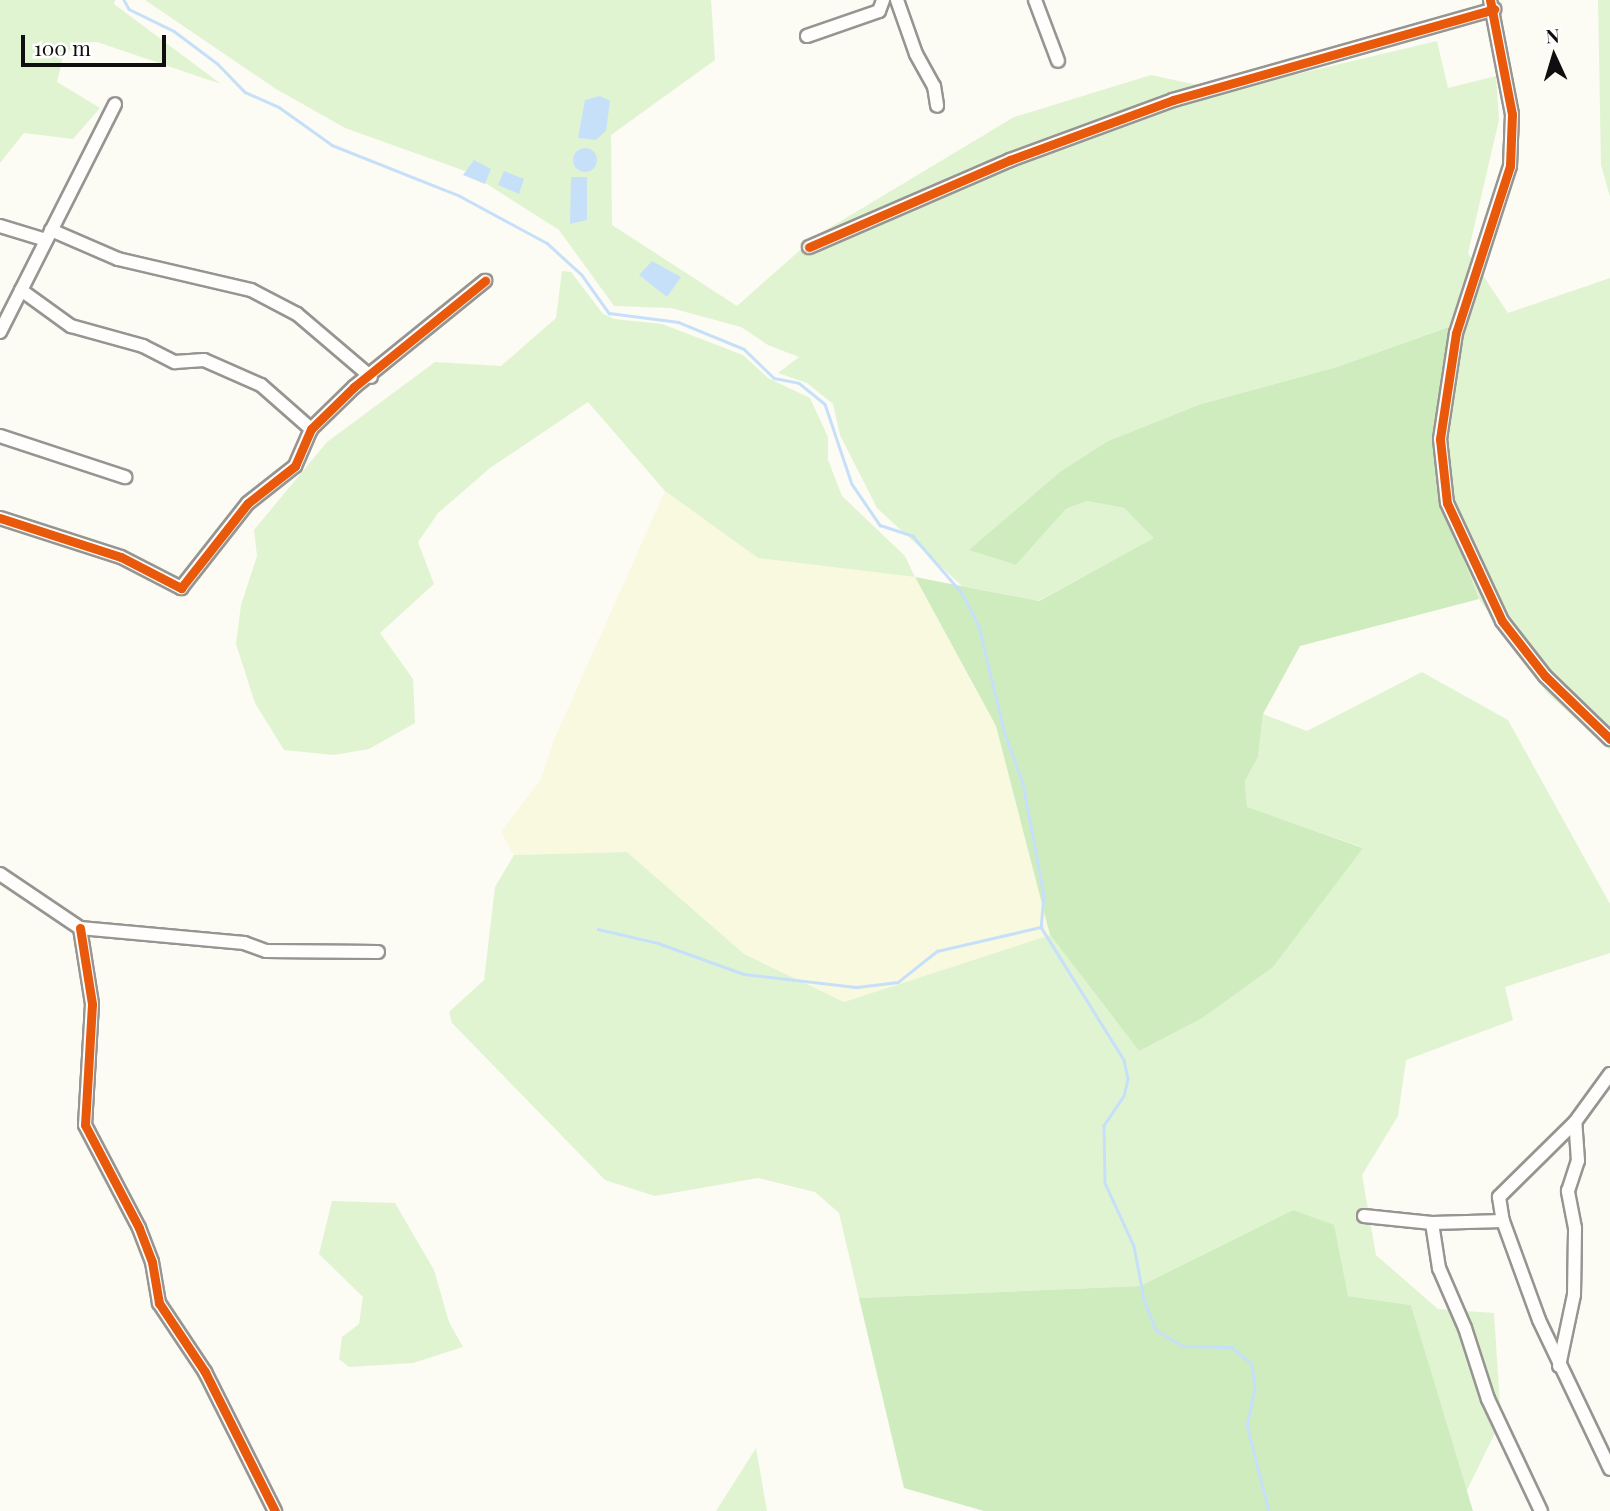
<!DOCTYPE html>
<html>
<head>
<meta charset="utf-8">
<style>
  body { margin:0 }
  #map { position:relative; width:1610px; height:1511px; overflow:hidden; background:#fcfbf4; font-family:"Playfair Display",serif }
  div>[style] { position:absolute }
  .farmland>* { inset:0; background:#f9f9df }
  .green>* { inset:0; background:#e1f4d2 }
  .forest>* { inset:0; background:#cfecbf }
  .water>* { inset:0; background:#c7e0fa }
  .round { border-radius:50% }
  .stream>* { height:2.5px; margin:-1.25px; padding:0 1.25px; transform-origin:1.25px; border-radius:1.25px; background:#c7e0fa }
  .roads { filter:drop-shadow(2px 0 #969592) drop-shadow(-2px 0 #969592) drop-shadow(0 2px #969592) drop-shadow(0 -2px #969592) }
  .minor>* { height:12px; margin:-6px; padding:0 6px; transform-origin:6px; border-radius:6px; background:#fffefd }
  .cycleway>* { height:9px; margin:-4.5px; padding:0 4.5px; transform-origin:4.5px; border-radius:4.5px; background:#e8590c }
  span { translate:-50% -50%; white-space:nowrap; text-align:center; line-height:1.15; -webkit-text-stroke:7px #fff; paint-order:stroke }
  .north { position:absolute; left:1519px; top:21px; width:70px; height:70px; -webkit-text-stroke:5px #fff; paint-order:stroke; rotate:356deg; font-size:19px; font-weight:700; line-height:28px; text-align:center; color:#0f0f0f }
  .north::after { content:''; display:block; margin:auto; width:24px; height:32px; background:#0f0f0f; clip-path:polygon(50% 0,100% 100%,50% 72%,0 100%) }
  .scale { position:absolute; left:21px; top:35px; width:145px; height:32px; box-sizing:border-box; border:4px solid #0f0f0f; border-top:0; padding-left:9px; font-size:21px; line-height:24px; white-space:nowrap; color:#0f0f0f; -webkit-text-stroke:5px #fff; paint-order:stroke }
</style>
</head>
<body>
<div id="map">
  <div class="farmland">
    <div style="clip-path:polygon(665px 491px,758px 558px,915px 577px,996px 726px,1050px 935px,844px 1002px,744px 954px,627px 852px,514px 855px,501px 832px,541px 779px,554px 740px)"></div>
  </div>
  <div class="green">
    <div style="clip-path:polygon(0 0,115px 0,114px 4px,221px 84px,97px 42px,78px 43px,63px 57px,57px 82px,100px 108px,73px 139px,24px 133px,0 163px)"></div>
    <div style="clip-path:polygon(145px 0,711px 0,715px 60px,611px 135px,612px 225px,737px 306px,816px 236px,1014px 117px,1151px 75px,1225px 91px,1437px 41px,1448px 88px,1496px 76px,1499px 120px,1468px 253px,1508px 313px,1610px 278px,1610px 750px,1546px 692px,1479px 599px,1444px 507px,1437px 444px,1450px 326px,1337px 367px,1201px 404px,1108px 441px,1061px 471px,970px 550px,1016px 565px,1066px 509px,1087px 501px,1124px 508px,1155px 538px,1038px 601px,962px 586px,877px 508px,840px 435px,833px 404px,807px 383px,778px 373px,799px 357px,768px 345px,741px 327px,671px 308px,614px 306px,559px 230px,468px 172px,345px 128px,276px 89px)"></div>
    <div style="clip-path:polygon(1598px 0,1610px 0,1610px 197px,1601px 165px)"></div>
    <div style="clip-path:polygon(562px 271px,571px 272px,603px 314px,614px 319px,662px 324px,743px 355px,768px 378px,810px 398px,828px 437px,828px 460px,842px 496px,905px 556px,915px 577px,758px 558px,665px 491px,588px 402px,490px 468px,438px 513px,418px 542px,434px 584px,380px 633px,413px 679px,415px 723px,369px 749px,334px 755px,284px 750px,255px 703px,236px 644px,241px 605px,257px 556px,254px 530px,327px 442px,435px 362px,501px 366px,556px 318px)"></div>
    <div style="clip-path:polygon(1422px 672px,1508px 720px,1610px 904px,1610px 953px,1505px 987px,1513px 1020px,1406px 1060px,1398px 1116px,1362px 1175px,1376px 1255px,1438px 1309px,1494px 1313px,1501px 1421px,1466px 1492px,1411px 1305px,1348px 1296px,1293px 1210px,1140px 1286px,859px 1298px,839px 1213px,815px 1192px,758px 1178px,655px 1196px,605px 1180px,452px 1023px,449px 1012px,484px 980px,495px 887px,514px 855px,627px 852px,744px 954px,844px 1002px,1050px 935px,1139px 1051px,1362px 847px,1247px 808px,1245px 781px,1258px 757px,1263px 714px,1307px 731px)"></div>
    <div style="clip-path:polygon(332px 1201px,395px 1203px,434px 1270px,449px 1322px,463px 1347px,413px 1363px,349px 1367px,339px 1359px,342px 1337px,359px 1324px,363px 1297px,319px 1254px)"></div>
    <div style="clip-path:polygon(756px 1448px,767px 1511px,716px 1511px)"></div>
  </div>
  <div class="forest">
    <div style="clip-path:polygon(1451px 326px,1437px 444px,1444px 507px,1479px 599px,1300px 646px,1263px 714px,1258px 757px,1245px 781px,1247px 807px,1363px 848px,1273px 967px,1202px 1018px,1139px 1051px,1050px 935px,996px 726px,915px 577px,1039px 601px,1154px 538px,1124px 508px,1087px 501px,1066px 509px,1016px 565px,969px 550px,1061px 471px,1108px 441px,1201px 404px,1337px 367px)"></div>
    <div style="clip-path:polygon(1293px 1210px,1334px 1225px,1348px 1296px,1411px 1305px,1473px 1511px,984px 1511px,904px 1488px,859px 1298px,1140px 1286px)"></div>
  </div>
  <div class="water">
    <div style="clip-path:polygon(600px 96px,610px 101px,606px 131px,596px 140px,578px 138px,585px 100px)"></div>
    <div class="round" style="left:573px;top:148px;width:24px;height:24px"></div>
    <div style="clip-path:polygon(474px 160px,491px 169px,485px 184px,463px 175px)"></div>
    <div style="clip-path:polygon(504px 171px,524px 179px,519px 194px,498px 185px)"></div>
    <div style="clip-path:polygon(571px 177px,587px 177px,587px 220px,570px 224px)"></div>
    <div style="clip-path:polygon(652px 261px,681px 277px,667px 297px,639px 275px)"></div>
  </div>
  <div class="stream">
    <div style="left:124px;top:0;width:10px;rotate:61deg"></div>
    <div style="left:129px;top:9px;width:50px;rotate:26.1deg"></div>
    <div style="left:174px;top:31px;width:55px;rotate:36.9deg"></div>
    <div style="left:218px;top:64px;width:39px;rotate:46deg"></div>
    <div style="left:245px;top:92px;width:37px;rotate:24deg"></div>
    <div style="left:279px;top:107px;width:65px;rotate:35.6deg"></div>
    <div style="left:332px;top:145px;width:138px;rotate:21.7deg"></div>
    <div style="left:460px;top:196px;width:99px;rotate:28.4deg"></div>
    <div style="left:547px;top:243px;width:47px;rotate:42.4deg"></div>
    <div style="left:582px;top:275px;width:47px;rotate:54.6deg"></div>
    <div style="left:609px;top:313px;width:70px;rotate:7.4deg"></div>
    <div style="left:678px;top:322px;width:71px;rotate:22.2deg"></div>
    <div style="left:744px;top:349px;width:42px;rotate:44deg"></div>
    <div style="left:774px;top:378px;width:25px;rotate:11deg"></div>
    <div style="left:799px;top:383px;width:33px;rotate:39deg"></div>
    <div style="left:825px;top:404px;width:84px;rotate:71.4deg"></div>
    <div style="left:852px;top:484px;width:50px;rotate:55.7deg"></div>
    <div style="left:880px;top:525px;width:35px;rotate:18deg"></div>
    <div style="left:913px;top:536px;width:75px;rotate:49.3deg"></div>
    <div style="left:962px;top:593px;width:37px;rotate:63deg"></div>
    <div style="left:979px;top:626px;width:111px;rotate:76.5deg"></div>
    <div style="left:1005px;top:734px;width:52px;rotate:69.8deg"></div>
    <div style="left:1023px;top:783px;width:114px;rotate:79.4deg"></div>
    <div style="left:1044px;top:895px;width:32px;rotate:95deg"></div>
    <div style="left:1041px;top:927px;width:157px;rotate:58deg"></div>
    <div style="left:1124px;top:1060px;width:19px;rotate:78deg"></div>
    <div style="left:1128px;top:1079px;width:17px;rotate:103deg"></div>
    <div style="left:1124px;top:1096px;width:36px;rotate:124deg"></div>
    <div style="left:1104px;top:1126px;width:57px;rotate:89deg"></div>
    <div style="left:1105px;top:1183px;width:69px;rotate:65.3deg"></div>
    <div style="left:1134px;top:1246px;width:54px;rotate:79.3deg"></div>
    <div style="left:1144px;top:1299px;width:33px;rotate:69deg"></div>
    <div style="left:1156px;top:1330px;width:31px;rotate:31deg"></div>
    <div style="left:1183px;top:1346px;width:48px;rotate:1.2deg"></div>
    <div style="left:1231px;top:1347px;width:27px;rotate:39deg"></div>
    <div style="left:1252px;top:1364px;width:24px;rotate:83deg"></div>
    <div style="left:1255px;top:1388px;width:38px;rotate:102deg"></div>
    <div style="left:1247px;top:1425px;width:89px;rotate:75.7deg"></div>
    <div style="left:598px;top:929px;width:62px;rotate:13.1deg"></div>
    <div style="left:658px;top:943px;width:91px;rotate:19.8deg"></div>
    <div style="left:744px;top:974px;width:114px;rotate:6.6deg"></div>
    <div style="left:857px;top:987px;width:41px;rotate:-7deg"></div>
    <div style="left:898px;top:982px;width:50px;rotate:-38.5deg"></div>
    <div style="left:937px;top:951px;width:107px;rotate:-13deg"></div>
  </div>
  <div class="roads">
    <div class="minor">
      <div style="left:897px;top:0;width:57px;rotate:70.6deg"></div>
      <div style="left:916px;top:54px;width:37px;rotate:61deg"></div>
      <div style="left:934px;top:86px;width:20px;rotate:81deg"></div>
      <div style="left:1035px;top:0;width:65px;rotate:69.3deg"></div>
      <div style="left:1490px;top:0;width:116px;rotate:79.1deg"></div>
      <div style="left:1512px;top:114px;width:52px;rotate:92.2deg"></div>
      <div style="left:1510px;top:166px;width:176px;rotate:107.9deg"></div>
      <div style="left:1456px;top:333px;width:107px;rotate:98.6deg"></div>
      <div style="left:1440px;top:439px;width:64px;rotate:83.8deg"></div>
      <div style="left:1447px;top:503px;width:130px;rotate:65deg"></div>
      <div style="left:1502px;top:621px;width:70px;rotate:52deg"></div>
      <div style="left:1545px;top:676px;width:91px;rotate:44.1deg"></div>
      <div style="left:807px;top:36px;width:76px;rotate:-19.1deg"></div>
      <div style="left:879px;top:11px;width:12px;rotate:-70deg"></div>
      <div style="left:0;top:226px;width:48px;rotate:16.9deg"></div>
      <div style="left:51px;top:230px;width:73px;rotate:23.4deg"></div>
      <div style="left:118px;top:259px;width:137px;rotate:13.1deg"></div>
      <div style="left:251px;top:290px;width:52px;rotate:27.6deg"></div>
      <div style="left:297px;top:314px;width:97px;rotate:40.4deg"></div>
      <div style="left:809px;top:247px;width:219px;rotate:-23.4deg"></div>
      <div style="left:1010px;top:160px;width:174px;rotate:-20.2deg"></div>
      <div style="left:1173px;top:100px;width:334px;rotate:-15.8deg"></div>
      <div style="left:21px;top:290px;width:62px;rotate:35.8deg"></div>
      <div style="left:71px;top:326px;width:75px;rotate:15.5deg"></div>
      <div style="left:143px;top:346px;width:36px;rotate:27deg"></div>
      <div style="left:175px;top:362px;width:29px;rotate:-4deg"></div>
      <div style="left:204px;top:360px;width:62px;rotate:23.7deg"></div>
      <div style="left:261px;top:385px;width:67px;rotate:41.3deg"></div>
      <div style="left:0;top:332px;width:255px;rotate:-63.2deg"></div>
      <div style="left:0;top:436px;width:132px;rotate:18.2deg"></div>
      <div style="left:0;top:518px;width:127px;rotate:17.9deg"></div>
      <div style="left:121px;top:557px;width:68px;rotate:27.3deg"></div>
      <div style="left:181px;top:588px;width:108px;rotate:-51.8deg"></div>
      <div style="left:248px;top:503px;width:60px;rotate:-38.2deg"></div>
      <div style="left:295px;top:466px;width:40px;rotate:-66.6deg"></div>
      <div style="left:311px;top:429px;width:60px;rotate:-44.3deg"></div>
      <div style="left:354px;top:387px;width:169px;rotate:-39deg"></div>
      <div style="left:0;top:874px;width:97px;rotate:34deg"></div>
      <div style="left:80px;top:928px;width:165px;rotate:5.2deg"></div>
      <div style="left:244px;top:943px;width:23px;rotate:20deg"></div>
      <div style="left:266px;top:951px;width:112px;rotate:0.5deg"></div>
      <div style="left:80px;top:928px;width:77px;rotate:81deg"></div>
      <div style="left:92px;top:1004px;width:121px;rotate:93.3deg"></div>
      <div style="left:85px;top:1125px;width:116px;rotate:62.3deg"></div>
      <div style="left:139px;top:1228px;width:36px;rotate:69deg"></div>
      <div style="left:152px;top:1262px;width:42px;rotate:80.3deg"></div>
      <div style="left:159px;top:1303px;width:83px;rotate:56.3deg"></div>
      <div style="left:205px;top:1372px;width:156px;rotate:63.3deg"></div>
      <div style="left:1610px;top:1074px;width:59px;rotate:126.1deg"></div>
      <div style="left:1575px;top:1122px;width:107px;rotate:135.4deg"></div>
      <div style="left:1499px;top:1197px;width:24px;rotate:81deg"></div>
      <div style="left:1503px;top:1221px;width:105px;rotate:70deg"></div>
      <div style="left:1539px;top:1320px;width:165px;rotate:64.5deg"></div>
      <div style="left:1364px;top:1216px;width:68px;rotate:5.9deg"></div>
      <div style="left:1432px;top:1223px;width:71px;rotate:-1.6deg"></div>
      <div style="left:1432px;top:1223px;width:46px;rotate:81.2deg"></div>
      <div style="left:1439px;top:1268px;width:65px;rotate:66.6deg"></div>
      <div style="left:1465px;top:1328px;width:75px;rotate:72.1deg"></div>
      <div style="left:1488px;top:1399px;width:124px;rotate:64.7deg"></div>
      <div style="left:1559px;top:1366px;width:73px;rotate:-78.1deg"></div>
      <div style="left:1574px;top:1295px;width:67px;rotate:-89.1deg"></div>
      <div style="left:1575px;top:1228px;width:38px;rotate:-101deg"></div>
      <div style="left:1568px;top:1191px;width:32px;rotate:-72deg"></div>
      <div style="left:1578px;top:1161px;width:39px;rotate:-94deg"></div>
    </div>
  </div>
  <div class="cycleway">
    <div style="left:1490px;top:0;width:116px;rotate:79.1deg"></div>
    <div style="left:1512px;top:114px;width:52px;rotate:92.2deg"></div>
    <div style="left:1510px;top:166px;width:176px;rotate:107.9deg"></div>
    <div style="left:1456px;top:333px;width:107px;rotate:98.6deg"></div>
    <div style="left:1440px;top:439px;width:64px;rotate:83.8deg"></div>
    <div style="left:1447px;top:503px;width:130px;rotate:65deg"></div>
    <div style="left:1502px;top:621px;width:70px;rotate:52deg"></div>
    <div style="left:1545px;top:676px;width:91px;rotate:44.1deg"></div>
    <div style="left:809px;top:247px;width:219px;rotate:-23.4deg"></div>
    <div style="left:1010px;top:160px;width:174px;rotate:-20.2deg"></div>
    <div style="left:1173px;top:100px;width:334px;rotate:-15.8deg"></div>
    <div style="left:0;top:518px;width:127px;rotate:17.9deg"></div>
    <div style="left:121px;top:557px;width:68px;rotate:27.3deg"></div>
    <div style="left:181px;top:588px;width:108px;rotate:-51.8deg"></div>
    <div style="left:248px;top:503px;width:60px;rotate:-38.2deg"></div>
    <div style="left:295px;top:466px;width:40px;rotate:-66.6deg"></div>
    <div style="left:311px;top:429px;width:60px;rotate:-44.3deg"></div>
    <div style="left:354px;top:387px;width:169px;rotate:-39deg"></div>
    <div style="left:80px;top:928px;width:77px;rotate:81deg"></div>
    <div style="left:92px;top:1004px;width:121px;rotate:93.3deg"></div>
    <div style="left:85px;top:1125px;width:116px;rotate:62.3deg"></div>
    <div style="left:139px;top:1228px;width:36px;rotate:69deg"></div>
    <div style="left:152px;top:1262px;width:42px;rotate:80.3deg"></div>
    <div style="left:159px;top:1303px;width:83px;rotate:56.3deg"></div>
    <div style="left:205px;top:1372px;width:156px;rotate:63.3deg"></div>
  </div>
  <div class="north">N</div>
  <div class="scale">100 m</div>
</div>
</body>
</html>
